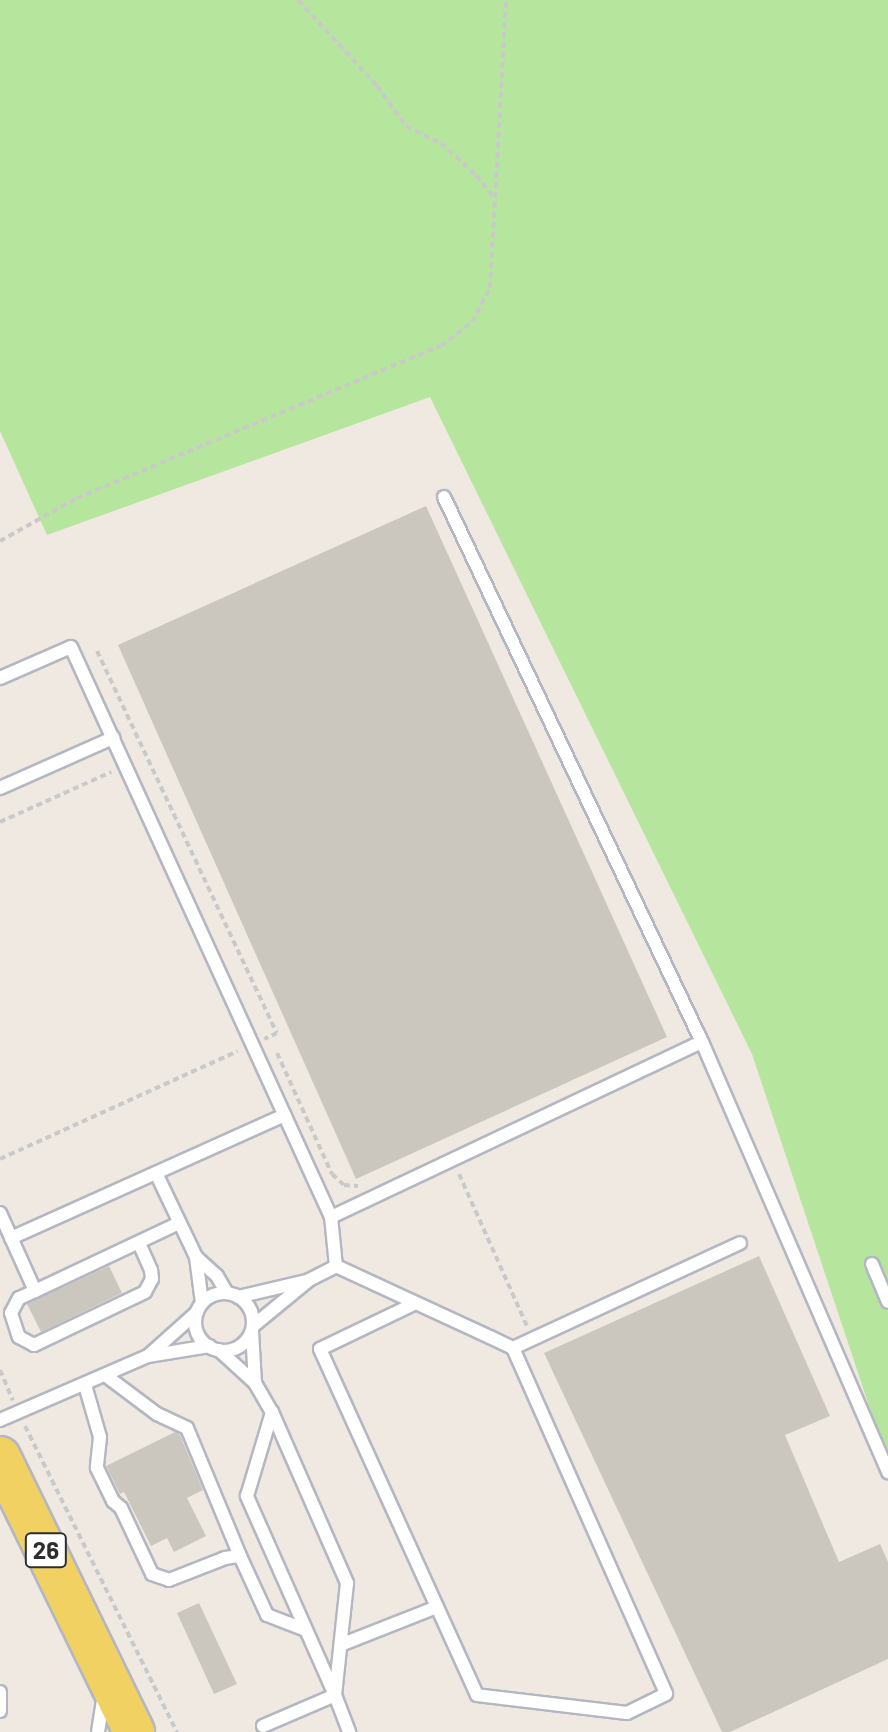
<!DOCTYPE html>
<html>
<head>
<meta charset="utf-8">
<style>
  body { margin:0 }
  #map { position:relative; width:888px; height:1732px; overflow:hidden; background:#efe9e1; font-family:Barlow,sans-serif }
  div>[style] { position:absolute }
  .green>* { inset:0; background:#b6e59e }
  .building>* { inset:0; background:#cbc7bf }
  .path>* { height:4px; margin-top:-2px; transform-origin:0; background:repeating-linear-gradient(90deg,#c9c9c9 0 6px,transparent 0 10px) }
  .roads { filter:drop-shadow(2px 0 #b4b7c1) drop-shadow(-2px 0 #b4b7c1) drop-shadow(0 2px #b4b7c1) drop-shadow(0 -2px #b4b7c1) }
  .lane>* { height:12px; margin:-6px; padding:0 6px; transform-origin:6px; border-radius:6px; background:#fff }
  .lane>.ring { margin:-6px; padding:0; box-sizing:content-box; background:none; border:12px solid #fff; border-radius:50% }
  .primary>* { height:40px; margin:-20px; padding:0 20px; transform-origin:20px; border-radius:20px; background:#f2d163 }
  span { translate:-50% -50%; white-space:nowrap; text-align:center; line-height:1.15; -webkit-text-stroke:8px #fff; paint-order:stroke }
  .shield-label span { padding:2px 6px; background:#fff; border:2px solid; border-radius:6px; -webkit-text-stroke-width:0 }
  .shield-label { font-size:24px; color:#2e2e2e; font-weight:700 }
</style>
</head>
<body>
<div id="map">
  <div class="green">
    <div style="clip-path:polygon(0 0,888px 0,888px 1463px,752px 1054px,430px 397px,47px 535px,0 431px)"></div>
  </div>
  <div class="building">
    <div style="clip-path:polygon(426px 506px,667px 1037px,356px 1179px,118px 645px)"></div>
    <div style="clip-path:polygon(759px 1256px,830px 1416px,785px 1435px,839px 1562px,880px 1544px,888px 1562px,888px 1659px,730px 1732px,722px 1732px,544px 1353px)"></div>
    <div style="clip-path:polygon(109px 1266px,122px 1293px,41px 1332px,27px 1304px)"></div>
    <div style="clip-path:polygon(175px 1432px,180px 1435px,203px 1490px,187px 1498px,206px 1536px,174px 1552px,167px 1538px,151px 1546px,124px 1492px,120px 1494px,106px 1466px)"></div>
    <div style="clip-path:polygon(199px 1603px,237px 1684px,214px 1694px,177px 1613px)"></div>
  </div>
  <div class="path">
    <div style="left:298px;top:0;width:117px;rotate:47.4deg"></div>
    <div style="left:377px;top:86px;width:49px;rotate:54.1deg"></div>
    <div style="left:406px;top:126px;width:39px;rotate:26deg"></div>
    <div style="left:441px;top:143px;width:47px;rotate:42.4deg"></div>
    <div style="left:476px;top:175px;width:28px;rotate:52deg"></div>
    <div style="left:0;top:541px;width:88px;rotate:-29.2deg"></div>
    <div style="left:77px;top:498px;width:394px;rotate:-22.7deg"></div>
    <div style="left:441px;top:346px;width:39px;rotate:-38deg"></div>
    <div style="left:472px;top:322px;width:38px;rotate:-62deg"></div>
    <div style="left:490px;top:288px;width:288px;rotate:-86.8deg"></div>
    <div style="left:97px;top:651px;width:422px;rotate:64.8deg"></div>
    <div style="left:277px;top:1033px;width:14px;rotate:155deg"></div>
    <div style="left:0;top:822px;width:122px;rotate:-24.2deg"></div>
    <div style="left:277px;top:1053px;width:133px;rotate:65.6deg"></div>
    <div style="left:332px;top:1174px;width:16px;rotate:43deg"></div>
    <div style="left:344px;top:1185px;width:14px;rotate:4deg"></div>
    <div style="left:0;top:1159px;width:261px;rotate:-24.4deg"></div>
    <div style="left:459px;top:1174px;width:167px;rotate:65.9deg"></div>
    <div style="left:0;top:1370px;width:33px;rotate:67deg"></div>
    <div style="left:25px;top:1426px;width:342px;rotate:63.6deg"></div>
  </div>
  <div class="roads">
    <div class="lane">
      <div style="left:444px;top:497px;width:603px;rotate:64.67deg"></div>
      <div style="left:702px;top:1042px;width:469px;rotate:66.6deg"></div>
      <div style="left:0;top:678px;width:77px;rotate:-23.6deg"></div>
      <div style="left:71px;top:647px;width:626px;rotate:65.48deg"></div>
      <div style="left:331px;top:1217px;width:49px;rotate:84.2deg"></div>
      <div style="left:336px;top:1266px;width:170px;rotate:24.8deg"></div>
      <div style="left:490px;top:1337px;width:25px;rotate:26deg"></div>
      <div style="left:513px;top:1348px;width:378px;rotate:66.1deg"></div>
      <div style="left:666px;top:1694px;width:43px;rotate:154deg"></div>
      <div style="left:627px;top:1713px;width:151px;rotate:-173.2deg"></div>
      <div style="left:477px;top:1695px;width:380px;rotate:-114.4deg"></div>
      <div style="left:320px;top:1349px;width:106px;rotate:-25.6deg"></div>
      <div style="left:0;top:788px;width:124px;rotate:-23.9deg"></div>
      <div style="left:156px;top:1173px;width:93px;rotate:64.5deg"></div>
      <div style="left:196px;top:1257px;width:46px;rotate:82.6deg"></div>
      <div style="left:0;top:1213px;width:85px;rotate:65.8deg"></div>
      <div style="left:35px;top:1291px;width:159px;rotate:-25.3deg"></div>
      <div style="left:331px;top:1217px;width:410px;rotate:-25.3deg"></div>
      <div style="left:11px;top:1238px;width:300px;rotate:-24.2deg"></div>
      <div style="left:196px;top:1257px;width:28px;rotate:42deg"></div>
      <div style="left:217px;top:1276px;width:20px;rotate:60deg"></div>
      <div style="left:872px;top:1264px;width:41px;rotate:67.2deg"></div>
      <div style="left:35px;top:1291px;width:17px;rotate:156deg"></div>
      <div style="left:19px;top:1298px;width:17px;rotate:118deg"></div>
      <div style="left:11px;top:1313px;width:25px;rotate:72deg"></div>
      <div style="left:19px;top:1337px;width:17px;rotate:28deg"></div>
      <div style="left:34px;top:1345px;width:123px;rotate:-25.5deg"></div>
      <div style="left:145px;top:1292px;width:15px;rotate:-62deg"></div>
      <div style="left:152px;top:1279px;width:9px;rotate:-96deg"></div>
      <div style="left:151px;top:1270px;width:30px;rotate:-114deg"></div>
      <div class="ring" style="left:195px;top:1293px;width:46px;height:46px"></div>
      <div style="left:238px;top:1297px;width:70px;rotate:-13.2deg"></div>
      <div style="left:253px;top:1326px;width:72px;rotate:-39.4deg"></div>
      <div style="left:309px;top:1280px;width:30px;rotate:-27deg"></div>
      <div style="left:252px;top:1331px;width:52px;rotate:86.7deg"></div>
      <div style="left:513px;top:1348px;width:250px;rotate:-24.8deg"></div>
      <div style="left:219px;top:1350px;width:49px;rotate:42.5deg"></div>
      <div style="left:255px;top:1383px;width:34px;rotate:60deg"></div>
      <div style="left:272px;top:1412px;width:187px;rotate:66.3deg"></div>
      <div style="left:347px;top:1583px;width:113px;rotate:96.1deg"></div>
      <div style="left:335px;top:1695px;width:40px;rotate:69deg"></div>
      <div style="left:148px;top:1356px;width:66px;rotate:-41.9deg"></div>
      <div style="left:105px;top:1375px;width:65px;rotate:36.9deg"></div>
      <div style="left:157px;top:1414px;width:33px;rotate:25deg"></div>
      <div style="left:187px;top:1428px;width:139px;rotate:67.5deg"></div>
      <div style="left:85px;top:1385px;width:54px;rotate:73.9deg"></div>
      <div style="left:100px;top:1437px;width:31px;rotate:96deg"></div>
      <div style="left:97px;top:1468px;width:37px;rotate:64deg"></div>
      <div style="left:113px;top:1501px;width:11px;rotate:41deg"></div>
      <div style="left:121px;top:1508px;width:73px;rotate:64.8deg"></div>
      <div style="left:152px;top:1574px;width:18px;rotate:19deg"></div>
      <div style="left:169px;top:1580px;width:60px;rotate:-21.4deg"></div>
      <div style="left:225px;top:1558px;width:15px;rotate:-8deg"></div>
      <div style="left:240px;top:1556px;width:65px;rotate:65.4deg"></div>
      <div style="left:267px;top:1615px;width:42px;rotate:21deg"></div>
      <div style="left:0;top:1420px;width:161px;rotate:-23.4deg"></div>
      <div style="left:148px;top:1356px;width:62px;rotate:-9.3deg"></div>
      <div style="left:343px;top:1644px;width:101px;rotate:-21.5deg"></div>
      <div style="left:0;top:1692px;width:19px;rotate:90deg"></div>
      <div style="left:263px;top:1726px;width:78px;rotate:-23.3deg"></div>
      <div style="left:335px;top:1695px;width:218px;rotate:-113.9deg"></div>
      <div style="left:247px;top:1496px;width:88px;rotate:-73.4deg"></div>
      <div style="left:98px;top:1732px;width:38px;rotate:-81deg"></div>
    </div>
    <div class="primary">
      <div style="left:0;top:1457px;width:306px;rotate:64deg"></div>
    </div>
  </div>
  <div class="shield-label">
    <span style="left:46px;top:1550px">26</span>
  </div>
</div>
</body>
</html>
